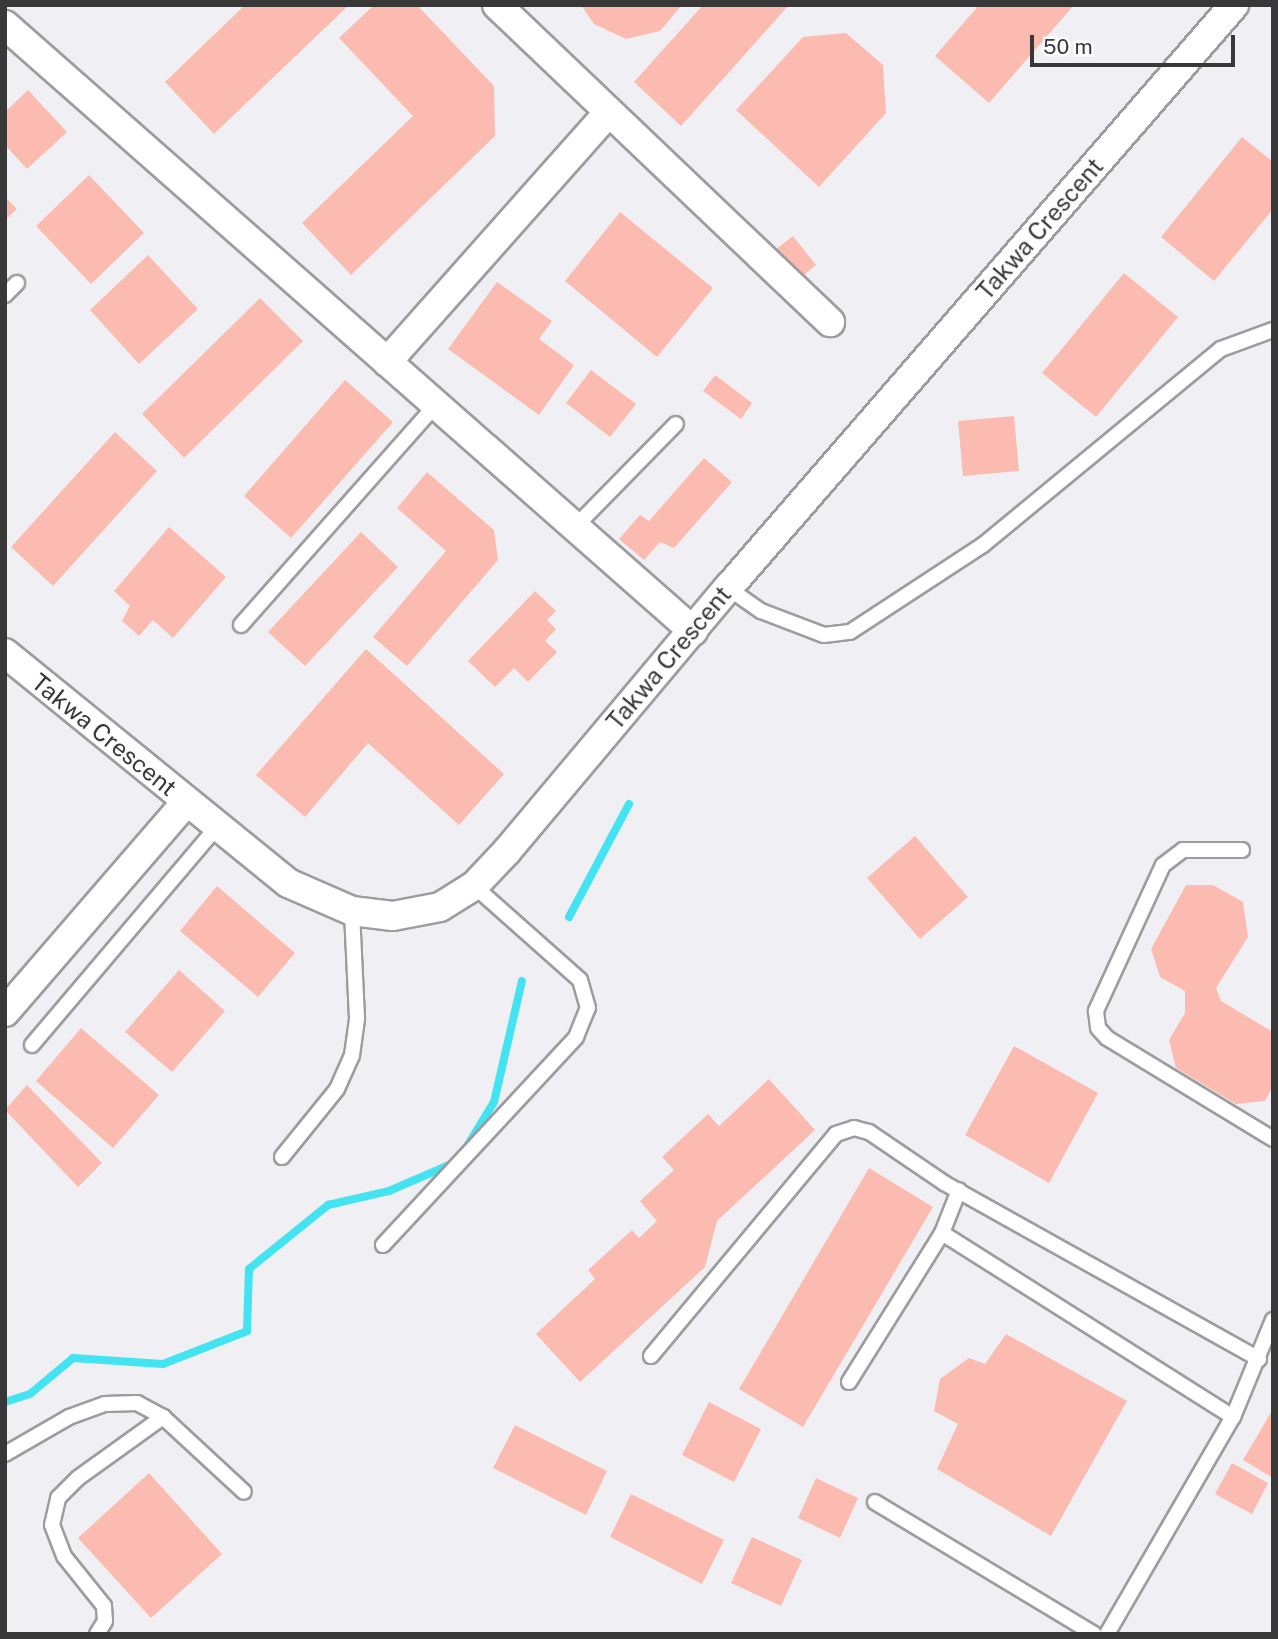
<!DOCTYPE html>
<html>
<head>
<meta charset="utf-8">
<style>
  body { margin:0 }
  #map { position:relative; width:1278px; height:1639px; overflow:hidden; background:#f0f0f4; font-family:"Public Sans",sans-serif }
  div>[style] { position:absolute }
  .stream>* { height:8px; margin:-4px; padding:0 4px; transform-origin:4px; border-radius:4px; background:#44e3f1 }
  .building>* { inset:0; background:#fcbbb0 }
  .roads { filter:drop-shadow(2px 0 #9d9da0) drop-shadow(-2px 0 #9d9da0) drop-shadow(0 2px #9d9da0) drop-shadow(0 -2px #9d9da0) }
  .lane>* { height:14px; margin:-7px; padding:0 7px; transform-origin:7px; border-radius:7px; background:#fff }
  .street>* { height:28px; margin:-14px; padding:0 14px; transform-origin:14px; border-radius:14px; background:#fff }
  span { translate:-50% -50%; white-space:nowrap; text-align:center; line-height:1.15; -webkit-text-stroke:5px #fefeff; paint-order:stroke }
  .street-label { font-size:24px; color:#383839 }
  .frame { position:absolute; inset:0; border:7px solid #383839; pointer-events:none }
  .scale { position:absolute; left:1030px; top:35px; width:205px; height:32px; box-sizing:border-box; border:4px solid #383839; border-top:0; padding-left:9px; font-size:21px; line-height:24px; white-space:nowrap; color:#383839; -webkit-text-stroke:5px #fefeff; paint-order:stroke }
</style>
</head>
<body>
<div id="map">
  <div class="stream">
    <div style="left:569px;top:917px;width:128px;rotate:-62deg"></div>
    <div style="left:466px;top:1148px;width:54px;rotate:-58.7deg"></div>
    <div style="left:494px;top:1102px;width:124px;rotate:-77deg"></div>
    <div style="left:5px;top:1402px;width:26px;rotate:-18deg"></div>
    <div style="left:30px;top:1394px;width:56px;rotate:-39.9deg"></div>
    <div style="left:73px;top:1358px;width:90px;rotate:3.8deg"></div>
    <div style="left:163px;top:1364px;width:90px;rotate:-21.4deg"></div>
    <div style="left:247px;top:1331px;width:62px;rotate:-88.2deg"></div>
    <div style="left:249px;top:1269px;width:102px;rotate:-39deg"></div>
    <div style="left:328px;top:1205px;width:63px;rotate:-12.9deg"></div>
    <div style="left:389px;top:1191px;width:73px;rotate:-23.4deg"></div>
  </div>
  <div class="building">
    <div style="clip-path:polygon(245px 5px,349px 5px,214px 134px,165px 82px)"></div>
    <div style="clip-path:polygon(374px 5px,417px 5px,494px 86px,495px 136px,351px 275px,302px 223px,413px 116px,339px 38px)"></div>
    <div style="clip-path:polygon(581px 5px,682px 5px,660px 31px,626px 39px,594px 24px)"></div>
    <div style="clip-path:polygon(703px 5px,789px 5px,681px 126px,634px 82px)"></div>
    <div style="clip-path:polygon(979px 5px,1074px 5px,989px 103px,935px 56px)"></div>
    <div style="clip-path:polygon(846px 33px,883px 65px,886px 113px,819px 187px,736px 110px,803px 37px)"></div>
    <div style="clip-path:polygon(28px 90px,67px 132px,27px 169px,5px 145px,5px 112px)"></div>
    <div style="clip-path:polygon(1242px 137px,1273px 162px,1273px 209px,1214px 281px,1161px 237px)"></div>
    <div style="clip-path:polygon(89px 175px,144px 233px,91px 284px,36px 226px)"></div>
    <div style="clip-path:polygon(5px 197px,17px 209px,5px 220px)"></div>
    <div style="clip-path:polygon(620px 212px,713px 288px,657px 357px,565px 281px)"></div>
    <div style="clip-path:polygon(793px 236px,816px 265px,799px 279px,775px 250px)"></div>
    <div style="clip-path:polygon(148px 255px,198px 309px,139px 364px,90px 310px)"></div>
    <div style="clip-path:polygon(1124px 273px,1178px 317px,1096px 417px,1042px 373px)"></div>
    <div style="clip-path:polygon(497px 282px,552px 321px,539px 339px,574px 365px,539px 415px,448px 349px)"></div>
    <div style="clip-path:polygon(260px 298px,303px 341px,184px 458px,142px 414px)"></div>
    <div style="clip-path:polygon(591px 370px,636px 404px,610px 437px,566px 403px)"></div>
    <div style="clip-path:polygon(715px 375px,752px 403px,741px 419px,703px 391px)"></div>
    <div style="clip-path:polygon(345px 380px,393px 422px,291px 538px,244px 496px)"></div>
    <div style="clip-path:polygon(1014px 416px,1019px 471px,963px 476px,958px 421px)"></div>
    <div style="clip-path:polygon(115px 432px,157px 471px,53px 586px,11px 547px)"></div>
    <div style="clip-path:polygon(704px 458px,732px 482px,674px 548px,660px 542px,644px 560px,619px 539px,640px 515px,649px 521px)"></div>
    <div style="clip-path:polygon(427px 472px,494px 530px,498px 560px,407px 666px,373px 637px,446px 551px,397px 508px)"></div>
    <div style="clip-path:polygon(169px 527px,226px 577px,173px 638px,153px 620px,139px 636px,122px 621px,130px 606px,114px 591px)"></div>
    <div style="clip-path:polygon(361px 532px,398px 567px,305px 666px,268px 632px)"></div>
    <div style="clip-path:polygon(535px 591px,556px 611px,547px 620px,556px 629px,545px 641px,557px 652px,528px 682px,514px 668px,495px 687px,468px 661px)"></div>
    <div style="clip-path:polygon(366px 649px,504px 774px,459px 825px,368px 743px,305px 817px,256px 775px)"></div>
    <div style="clip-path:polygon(915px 836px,968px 897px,920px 939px,867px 878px)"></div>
    <div style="clip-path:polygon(1186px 885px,1213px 885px,1243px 902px,1248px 937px,1216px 988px,1221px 1001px,1273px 1032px,1273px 1086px,1265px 1101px,1236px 1104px,1176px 1068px,1169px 1040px,1185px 1013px,1185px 991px,1160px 977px,1151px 949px)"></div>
    <div style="clip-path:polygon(217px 886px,295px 953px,258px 997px,180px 931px)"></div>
    <div style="clip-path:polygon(179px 970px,225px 1011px,172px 1072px,125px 1032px)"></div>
    <div style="clip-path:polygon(81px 1028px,159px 1095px,113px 1148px,36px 1081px)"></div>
    <div style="clip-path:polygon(1014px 1046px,1098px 1093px,1049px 1183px,965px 1135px)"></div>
    <div style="clip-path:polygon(769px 1079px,815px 1130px,717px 1221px,705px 1267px,580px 1382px,536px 1334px,595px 1279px,588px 1270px,632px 1230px,639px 1238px,657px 1221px,640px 1201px,674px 1170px,662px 1157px,708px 1114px,719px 1126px)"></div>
    <div style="clip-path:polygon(27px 1085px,102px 1163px,78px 1187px,5px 1110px)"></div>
    <div style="clip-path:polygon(869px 1168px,933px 1207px,803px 1427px,739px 1389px)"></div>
    <div style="clip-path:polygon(1006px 1334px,1127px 1401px,1051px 1536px,937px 1469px,958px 1424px,934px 1411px,940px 1379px,969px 1358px,985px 1364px)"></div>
    <div style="clip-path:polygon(709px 1402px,761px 1429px,734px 1482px,682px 1455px)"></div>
    <div style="clip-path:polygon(1273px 1409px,1273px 1478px,1243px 1460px)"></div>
    <div style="clip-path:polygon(515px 1425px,607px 1471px,586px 1515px,493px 1468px)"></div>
    <div style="clip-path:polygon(1232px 1463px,1268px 1483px,1252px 1514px,1215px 1494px)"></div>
    <div style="clip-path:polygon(149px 1473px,222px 1554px,151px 1618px,78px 1538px)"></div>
    <div style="clip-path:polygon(816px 1478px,858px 1498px,840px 1538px,798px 1518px)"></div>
    <div style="clip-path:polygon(631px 1494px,724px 1540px,702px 1584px,610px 1537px)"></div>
    <div style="clip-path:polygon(752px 1537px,802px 1560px,781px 1606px,731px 1583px)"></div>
  </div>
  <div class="roads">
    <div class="lane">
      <div style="left:5px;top:295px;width:17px;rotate:-45deg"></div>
      <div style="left:575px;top:527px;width:144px;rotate:-45.6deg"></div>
      <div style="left:728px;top:588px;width:40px;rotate:34.9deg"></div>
      <div style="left:761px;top:611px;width:67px;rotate:20.9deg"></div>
      <div style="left:824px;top:635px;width:26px;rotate:-7deg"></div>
      <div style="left:850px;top:632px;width:159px;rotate:-33.2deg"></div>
      <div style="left:983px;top:545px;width:308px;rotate:-39.5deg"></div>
      <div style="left:1221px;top:349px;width:55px;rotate:-20.1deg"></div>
      <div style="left:241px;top:625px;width:293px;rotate:-48.5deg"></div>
      <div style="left:1242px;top:850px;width:59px;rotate:180deg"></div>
      <div style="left:1183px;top:850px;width:25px;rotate:143deg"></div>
      <div style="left:1163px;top:865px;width:161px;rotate:114.7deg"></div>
      <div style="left:1096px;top:1011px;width:17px;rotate:83deg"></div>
      <div style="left:1098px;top:1028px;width:13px;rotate:48deg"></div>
      <div style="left:1107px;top:1038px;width:194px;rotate:31.3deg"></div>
      <div style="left:32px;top:1045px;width:286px;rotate:-49.7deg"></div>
      <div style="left:282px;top:1157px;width:87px;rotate:-51deg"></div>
      <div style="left:337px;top:1089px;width:37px;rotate:-66deg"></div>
      <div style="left:352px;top:1055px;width:37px;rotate:-82deg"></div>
      <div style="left:357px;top:1018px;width:107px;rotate:-92.7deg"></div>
      <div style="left:942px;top:1233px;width:344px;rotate:32.3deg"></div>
      <div style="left:383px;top:1245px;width:284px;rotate:-47.1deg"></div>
      <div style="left:576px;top:1037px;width:31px;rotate:-68deg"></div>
      <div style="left:588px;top:1008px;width:29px;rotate:-106deg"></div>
      <div style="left:580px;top:980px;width:142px;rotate:-138.4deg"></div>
      <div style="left:651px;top:1356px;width:289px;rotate:-50.2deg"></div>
      <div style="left:836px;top:1134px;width:19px;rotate:-18deg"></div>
      <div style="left:854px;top:1128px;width:16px;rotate:15deg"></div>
      <div style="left:869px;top:1132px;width:91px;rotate:34.2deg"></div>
      <div style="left:944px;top:1183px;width:361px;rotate:29.2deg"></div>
      <div style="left:849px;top:1382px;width:176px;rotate:-58deg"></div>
      <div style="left:942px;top:1233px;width:46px;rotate:-68.4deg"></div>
      <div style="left:5px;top:1454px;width:74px;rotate:-30deg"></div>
      <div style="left:69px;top:1417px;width:38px;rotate:-20deg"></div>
      <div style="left:105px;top:1404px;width:32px;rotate:-2deg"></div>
      <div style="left:137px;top:1403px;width:30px;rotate:28deg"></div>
      <div style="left:163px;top:1417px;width:110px;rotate:42.8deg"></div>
      <div style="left:875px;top:1502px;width:256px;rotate:31.1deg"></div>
      <div style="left:97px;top:1634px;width:15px;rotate:-58deg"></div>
      <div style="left:105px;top:1621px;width:15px;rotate:-94deg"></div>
      <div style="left:104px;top:1606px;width:64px;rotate:-128.7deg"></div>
      <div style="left:64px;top:1556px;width:33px;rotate:-111deg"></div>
      <div style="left:52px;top:1525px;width:28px;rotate:-77deg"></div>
      <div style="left:58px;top:1498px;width:28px;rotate:-45deg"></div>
      <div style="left:78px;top:1478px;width:105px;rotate:-35.7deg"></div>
      <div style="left:1107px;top:1634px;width:251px;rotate:-59.9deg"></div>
      <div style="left:1233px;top:1417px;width:105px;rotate:-67.6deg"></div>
    </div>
    <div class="street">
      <div style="left:497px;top:5px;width:460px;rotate:43.6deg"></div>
      <div style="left:5px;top:25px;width:917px;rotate:41.37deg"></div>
      <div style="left:387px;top:362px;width:334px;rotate:-48.4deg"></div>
      <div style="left:5px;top:653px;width:365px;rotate:39.1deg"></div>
      <div style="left:288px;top:883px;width:70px;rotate:23.6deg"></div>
      <div style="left:352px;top:911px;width:41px;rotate:7deg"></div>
      <div style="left:393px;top:916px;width:48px;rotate:-10.8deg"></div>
      <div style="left:440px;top:907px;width:40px;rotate:-32deg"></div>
      <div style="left:474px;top:886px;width:48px;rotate:-46.7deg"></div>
      <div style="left:507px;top:851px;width:344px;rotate:-50deg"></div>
      <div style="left:728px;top:588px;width:772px;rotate:-49.04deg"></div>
      <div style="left:5px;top:1012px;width:277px;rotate:-49.2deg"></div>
    </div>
  </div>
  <div class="street-label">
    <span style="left:1040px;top:229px;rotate:-49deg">Takwa Crescent</span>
    <span style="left:669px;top:658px;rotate:-50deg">Takwa Crescent</span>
    <span style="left:104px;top:735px;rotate:39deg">Takwa Crescent</span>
  </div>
  <div class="frame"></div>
  <div class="scale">50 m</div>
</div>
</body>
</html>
